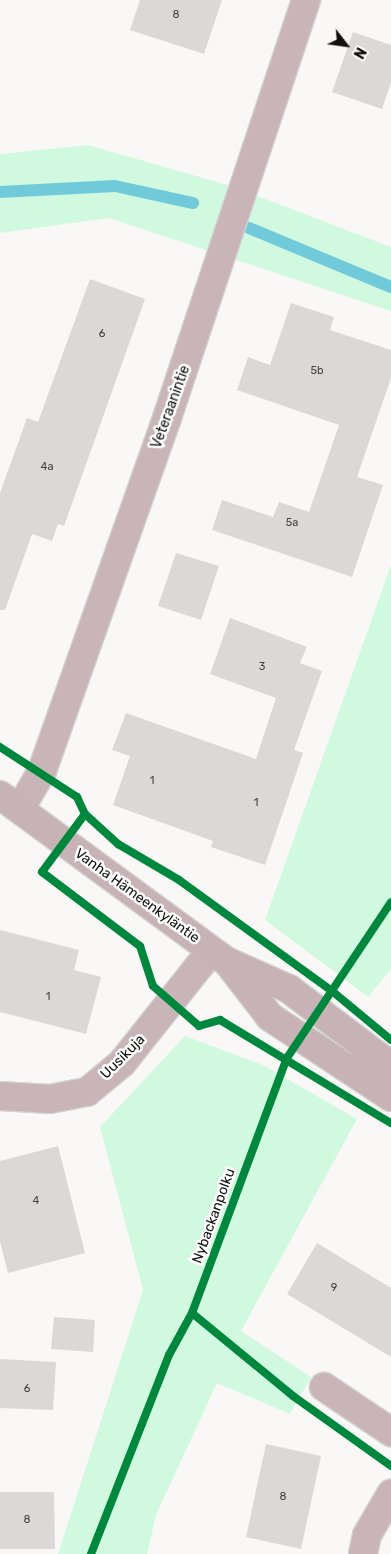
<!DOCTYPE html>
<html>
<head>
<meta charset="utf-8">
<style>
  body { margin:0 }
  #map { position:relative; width:391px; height:1554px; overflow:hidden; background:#f9f8f6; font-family:Rubik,sans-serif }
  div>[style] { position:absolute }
  .green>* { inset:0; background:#d1f9df }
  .stream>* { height:12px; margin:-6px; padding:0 6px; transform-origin:6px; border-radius:6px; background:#71cad9 }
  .building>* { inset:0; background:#dad9d7 }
  .roads { filter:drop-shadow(1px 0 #d3d3d2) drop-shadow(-1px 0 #d3d3d2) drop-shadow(0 1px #d3d3d2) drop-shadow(0 -1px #d3d3d2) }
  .street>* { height:28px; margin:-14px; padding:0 14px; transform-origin:14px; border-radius:14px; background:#c9b5b8 }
  .secondary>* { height:28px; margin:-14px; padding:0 14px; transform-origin:14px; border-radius:14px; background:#c7b3b6 }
  .cycleway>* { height:8px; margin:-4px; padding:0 4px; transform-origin:4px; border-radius:4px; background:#00873e }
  span { translate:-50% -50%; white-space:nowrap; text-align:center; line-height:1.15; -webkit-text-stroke:5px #fff; paint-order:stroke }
  .number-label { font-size:11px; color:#444342 }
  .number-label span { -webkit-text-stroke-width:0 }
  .street-label { font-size:14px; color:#121110 }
  .north { position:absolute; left:321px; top:20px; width:50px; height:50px; -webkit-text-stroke:4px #fff; paint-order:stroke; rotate:120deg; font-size:14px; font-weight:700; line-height:20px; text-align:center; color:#121110 }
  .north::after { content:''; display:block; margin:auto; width:18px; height:22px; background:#121110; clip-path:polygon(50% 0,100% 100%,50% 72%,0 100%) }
</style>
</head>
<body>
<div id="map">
  <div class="green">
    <div style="clip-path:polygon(88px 145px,231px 186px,391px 247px,391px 311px,109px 218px,0 233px,0 154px)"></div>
    <div style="clip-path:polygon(391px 565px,391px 969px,368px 997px,265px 920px)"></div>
    <div style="clip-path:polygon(185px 1036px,263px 1065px,357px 1119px,241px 1331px,311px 1377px,290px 1414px,217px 1383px,156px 1515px,147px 1554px,58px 1554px,143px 1290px,100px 1127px)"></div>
  </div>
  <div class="stream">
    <div style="left:0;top:192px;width:115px;rotate:-3deg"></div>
    <div style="left:115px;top:186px;width:80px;rotate:12.3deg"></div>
    <div style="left:249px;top:228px;width:154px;rotate:22.6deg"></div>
  </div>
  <div class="building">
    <div style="clip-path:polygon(140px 0,222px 0,204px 54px,130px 30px)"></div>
    <div style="clip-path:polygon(353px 32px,391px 45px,391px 82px,382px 109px,332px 92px)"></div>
    <div style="clip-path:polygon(90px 279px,145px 299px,64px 526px,58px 524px,52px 541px,32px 534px,5px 610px,0 610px,0 493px,27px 418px,38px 422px)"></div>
    <div style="clip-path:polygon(291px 303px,334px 317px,330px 330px,391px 350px,391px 378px,357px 477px,383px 485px,352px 577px,212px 530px,222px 500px,273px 517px,279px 502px,309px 512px,339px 425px,237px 390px,248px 357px,270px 365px)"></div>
    <div style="clip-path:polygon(176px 553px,219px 566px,201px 620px,158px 606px)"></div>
    <div style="clip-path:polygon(230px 618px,307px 647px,300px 663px,322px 671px,294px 750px,303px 753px,265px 865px,211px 847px,213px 841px,113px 805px,130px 756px,112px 750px,126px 713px,256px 759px,276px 698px,210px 674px)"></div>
    <div style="clip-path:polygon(0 930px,79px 950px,74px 970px,101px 977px,86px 1034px,0 1012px)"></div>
    <div style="clip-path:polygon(58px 1146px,85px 1253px,8px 1273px,0 1242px,0 1161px)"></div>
    <div style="clip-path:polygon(317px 1243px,391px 1288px,391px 1357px,287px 1294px)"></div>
    <div style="clip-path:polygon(54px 1317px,95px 1320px,93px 1352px,51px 1349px)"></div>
    <div style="clip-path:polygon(0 1359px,56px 1362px,53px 1410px,0 1408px)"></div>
    <div style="clip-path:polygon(266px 1444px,321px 1456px,301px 1549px,246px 1537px)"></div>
    <div style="clip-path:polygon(0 1492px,54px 1492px,55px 1549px,0 1549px)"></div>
  </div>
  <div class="roads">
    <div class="street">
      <div style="left:20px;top:809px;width:44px;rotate:-59.9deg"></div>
      <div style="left:42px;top:771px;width:374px;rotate:-70.5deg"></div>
      <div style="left:167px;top:418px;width:441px;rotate:-71.6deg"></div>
      <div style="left:0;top:1096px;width:50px;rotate:3.4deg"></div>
      <div style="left:50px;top:1099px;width:38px;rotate:-11deg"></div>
      <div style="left:87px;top:1092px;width:45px;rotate:-39.6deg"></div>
      <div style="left:122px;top:1063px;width:143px;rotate:-51.5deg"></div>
      <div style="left:324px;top:1387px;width:81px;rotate:33.9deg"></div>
      <div style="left:363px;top:1554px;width:19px;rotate:-78deg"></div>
      <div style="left:367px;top:1535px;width:48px;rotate:-59.7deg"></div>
    </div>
    <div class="secondary">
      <div style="left:0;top:795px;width:280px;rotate:36.3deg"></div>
      <div style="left:226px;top:961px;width:69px;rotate:24deg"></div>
      <div style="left:289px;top:989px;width:128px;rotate:37deg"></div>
      <div style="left:229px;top:964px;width:67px;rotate:52.3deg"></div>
      <div style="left:270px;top:1017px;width:145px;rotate:33.5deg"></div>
    </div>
  </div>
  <div class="cycleway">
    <div style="left:0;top:747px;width:92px;rotate:33deg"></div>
    <div style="left:77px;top:797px;width:19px;rotate:65deg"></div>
    <div style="left:85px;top:814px;width:45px;rotate:42.3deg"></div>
    <div style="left:118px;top:844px;width:71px;rotate:30.5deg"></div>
    <div style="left:179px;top:880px;width:189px;rotate:36deg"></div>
    <div style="left:332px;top:991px;width:77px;rotate:39.7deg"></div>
    <div style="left:85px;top:814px;width:72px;rotate:126.6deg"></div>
    <div style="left:42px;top:872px;width:123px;rotate:37.1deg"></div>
    <div style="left:140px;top:946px;width:42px;rotate:72deg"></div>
    <div style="left:153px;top:986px;width:61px;rotate:41deg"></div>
    <div style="left:199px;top:1026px;width:22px;rotate:-16deg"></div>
    <div style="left:220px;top:1020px;width:200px;rotate:31.1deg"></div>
    <div style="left:192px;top:1313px;width:131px;rotate:39.4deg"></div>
    <div style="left:293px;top:1396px;width:120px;rotate:35.5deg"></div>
    <div style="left:91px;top:1554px;width:214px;rotate:-68.6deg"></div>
    <div style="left:169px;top:1355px;width:48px;rotate:-61.3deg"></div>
    <div style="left:192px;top:1313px;width:272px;rotate:-69.6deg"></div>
    <div style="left:287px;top:1058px;width:187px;rotate:-56.3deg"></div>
  </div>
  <div class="number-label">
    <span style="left:176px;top:15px">8</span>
    <span style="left:102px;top:334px">6</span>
    <span style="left:317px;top:371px">5b</span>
    <span style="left:47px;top:467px">4a</span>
    <span style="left:292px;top:523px">5a</span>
    <span style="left:262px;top:667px">3</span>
    <span style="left:152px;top:781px">1</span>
    <span style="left:256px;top:803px">1</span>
    <span style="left:48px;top:997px">1</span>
    <span style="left:36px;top:1201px">4</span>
    <span style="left:334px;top:1288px">9</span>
    <span style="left:27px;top:1389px">6</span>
    <span style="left:283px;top:1497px">8</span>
    <span style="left:27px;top:1520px">8</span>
  </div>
  <div class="street-label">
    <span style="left:171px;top:407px;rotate:-70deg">Veteraanintie</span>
    <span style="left:137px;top:896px;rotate:36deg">Vanha Hämeenkyläntie</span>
    <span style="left:123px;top:1057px;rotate:-45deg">Uusikuja</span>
    <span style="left:214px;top:1216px;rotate:-70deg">Nybackanpolku</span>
  </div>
  <div class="north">N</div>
</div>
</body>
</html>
